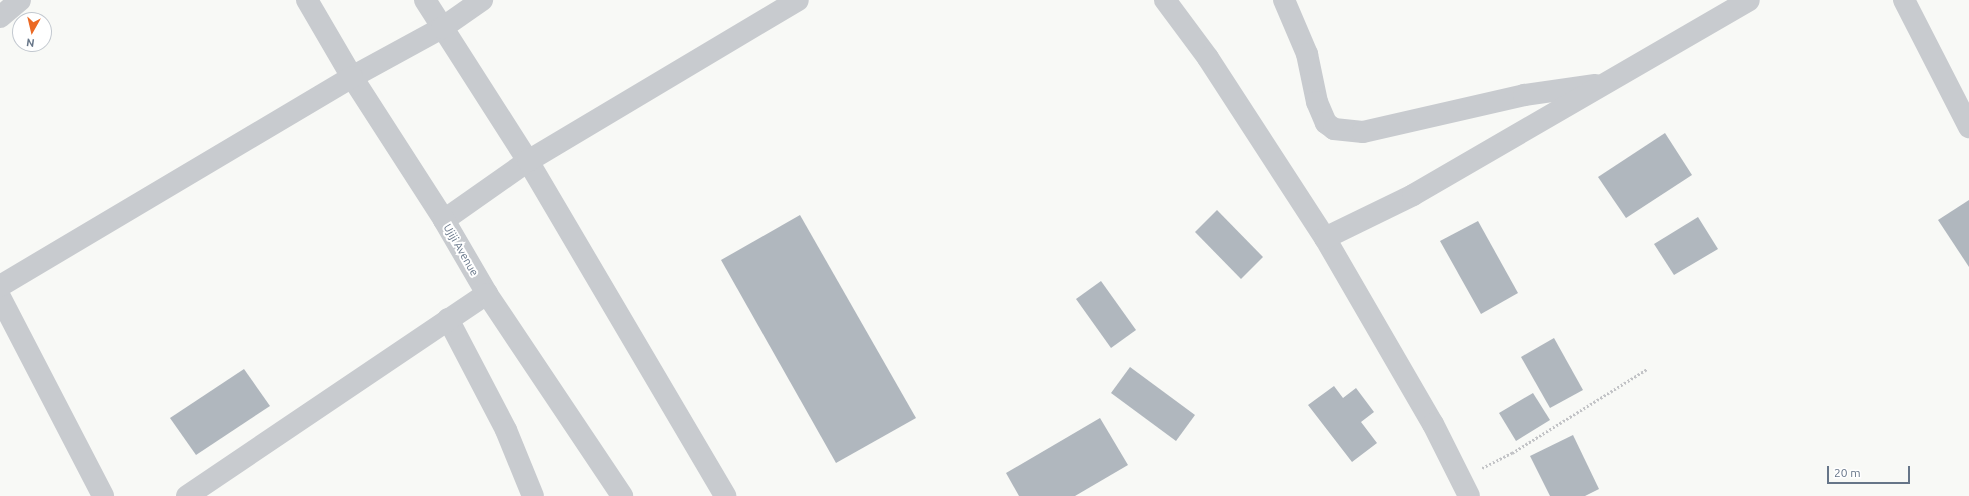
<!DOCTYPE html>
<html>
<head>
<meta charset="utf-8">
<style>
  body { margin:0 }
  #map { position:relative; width:1969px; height:496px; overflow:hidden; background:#f8f9f6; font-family:Ubuntu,sans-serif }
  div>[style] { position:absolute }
  .building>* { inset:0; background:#b0b7be }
  .path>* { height:2.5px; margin-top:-1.25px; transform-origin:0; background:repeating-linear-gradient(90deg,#c2c3c6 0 2px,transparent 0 4px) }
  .minor>* { height:22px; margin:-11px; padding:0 11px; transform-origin:11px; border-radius:11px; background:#c8cbcf }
  .tertiary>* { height:22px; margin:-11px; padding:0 11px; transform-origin:11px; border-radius:11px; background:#c8cbcf }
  span { translate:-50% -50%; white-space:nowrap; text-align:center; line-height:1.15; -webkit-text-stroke:4px #fff; paint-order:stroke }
  .street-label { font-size:11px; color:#667588 }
  .north { position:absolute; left:12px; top:12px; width:40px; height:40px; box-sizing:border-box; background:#fff; border:1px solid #c2c8cf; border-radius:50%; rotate:188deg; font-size:11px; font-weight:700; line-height:16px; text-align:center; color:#667588 }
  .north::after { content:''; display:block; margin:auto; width:14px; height:18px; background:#eb6924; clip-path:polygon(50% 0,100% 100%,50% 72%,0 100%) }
  .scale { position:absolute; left:1827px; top:466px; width:83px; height:18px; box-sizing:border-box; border:2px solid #667588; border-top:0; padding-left:5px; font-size:12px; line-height:14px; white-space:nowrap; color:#667588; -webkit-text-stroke:3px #fff; paint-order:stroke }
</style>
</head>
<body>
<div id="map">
  <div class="building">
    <div style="clip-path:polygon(1665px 133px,1692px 175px,1626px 218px,1598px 177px)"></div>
    <div style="clip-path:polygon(1969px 200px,1969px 267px,1938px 220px)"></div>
    <div style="clip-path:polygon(1217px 210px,1263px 257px,1241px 279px,1195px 232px)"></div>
    <div style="clip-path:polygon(800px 215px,916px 418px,836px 463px,721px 260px)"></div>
    <div style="clip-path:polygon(1698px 217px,1718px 249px,1674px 275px,1654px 244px)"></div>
    <div style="clip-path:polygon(1478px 221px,1518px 293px,1481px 314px,1440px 241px)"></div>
    <div style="clip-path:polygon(1101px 281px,1136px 330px,1111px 348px,1076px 299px)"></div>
    <div style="clip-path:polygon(1554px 338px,1583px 390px,1550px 408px,1521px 357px)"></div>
    <div style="clip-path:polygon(1130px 367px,1195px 415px,1176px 441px,1111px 393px)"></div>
    <div style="clip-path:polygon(244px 369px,270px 406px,196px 455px,170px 418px)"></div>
    <div style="clip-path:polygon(1334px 386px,1343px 398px,1356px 388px,1374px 412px,1361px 422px,1377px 443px,1352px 462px,1308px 405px)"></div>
    <div style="clip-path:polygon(1533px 393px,1550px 420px,1516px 441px,1499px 413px)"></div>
    <div style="clip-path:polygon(1100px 418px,1128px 465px,1075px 496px,1019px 496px,1006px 473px)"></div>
    <div style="clip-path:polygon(1573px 435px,1599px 489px,1585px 496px,1550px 496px,1530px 456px)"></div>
  </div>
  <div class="path">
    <div style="left:1482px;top:468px;width:34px;rotate:-27deg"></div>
    <div style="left:1512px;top:453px;width:159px;rotate:-31.9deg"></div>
  </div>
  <div class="minor">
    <div style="left:425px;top:0;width:191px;rotate:57.4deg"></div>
    <div style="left:528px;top:161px;width:389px;rotate:59.5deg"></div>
    <div style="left:1165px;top:0;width:72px;rotate:53.4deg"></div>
    <div style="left:1208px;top:58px;width:215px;rotate:57deg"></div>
    <div style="left:1325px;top:238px;width:215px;rotate:59.9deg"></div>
    <div style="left:1433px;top:424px;width:80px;rotate:63.4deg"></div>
    <div style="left:1284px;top:0;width:59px;rotate:66.9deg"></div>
    <div style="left:1307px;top:54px;width:49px;rotate:78.2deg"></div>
    <div style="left:1317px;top:102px;width:23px;rotate:67deg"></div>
    <div style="left:1326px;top:123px;width:10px;rotate:37deg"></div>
    <div style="left:1334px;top:129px;width:29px;rotate:6deg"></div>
    <div style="left:1363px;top:132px;width:165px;rotate:-12.9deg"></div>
    <div style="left:1524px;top:95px;width:72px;rotate:-8deg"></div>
    <div style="left:1904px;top:0;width:143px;rotate:62.9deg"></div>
    <div style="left:0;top:17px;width:26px;rotate:-40deg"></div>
    <div style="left:352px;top:77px;width:102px;rotate:-28.6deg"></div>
    <div style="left:442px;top:28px;width:49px;rotate:-35deg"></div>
    <div style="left:444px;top:220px;width:103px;rotate:-35.1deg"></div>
    <div style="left:528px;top:161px;width:314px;rotate:-30.8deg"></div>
    <div style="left:1325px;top:238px;width:98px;rotate:-26deg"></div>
    <div style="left:1413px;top:195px;width:388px;rotate:-30.1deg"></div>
    <div style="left:0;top:297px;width:224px;rotate:62.6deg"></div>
    <div style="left:448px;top:319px;width:125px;rotate:62.4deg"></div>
    <div style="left:506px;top:430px;width:71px;rotate:67.8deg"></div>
    <div style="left:187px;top:496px;width:362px;rotate:-34deg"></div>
  </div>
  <div class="tertiary">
    <div style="left:307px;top:0;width:89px;rotate:59.7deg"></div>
    <div style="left:352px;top:77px;width:170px;rotate:57.2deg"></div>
    <div style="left:444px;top:220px;width:86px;rotate:59.8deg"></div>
    <div style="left:487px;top:294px;width:243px;rotate:56.2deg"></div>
    <div style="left:0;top:286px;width:409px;rotate:-30.7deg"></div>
  </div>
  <div class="street-label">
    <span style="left:461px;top:250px;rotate:60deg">Ujiji Avenue</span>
  </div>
  <div class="north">N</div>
  <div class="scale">20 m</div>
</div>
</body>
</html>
